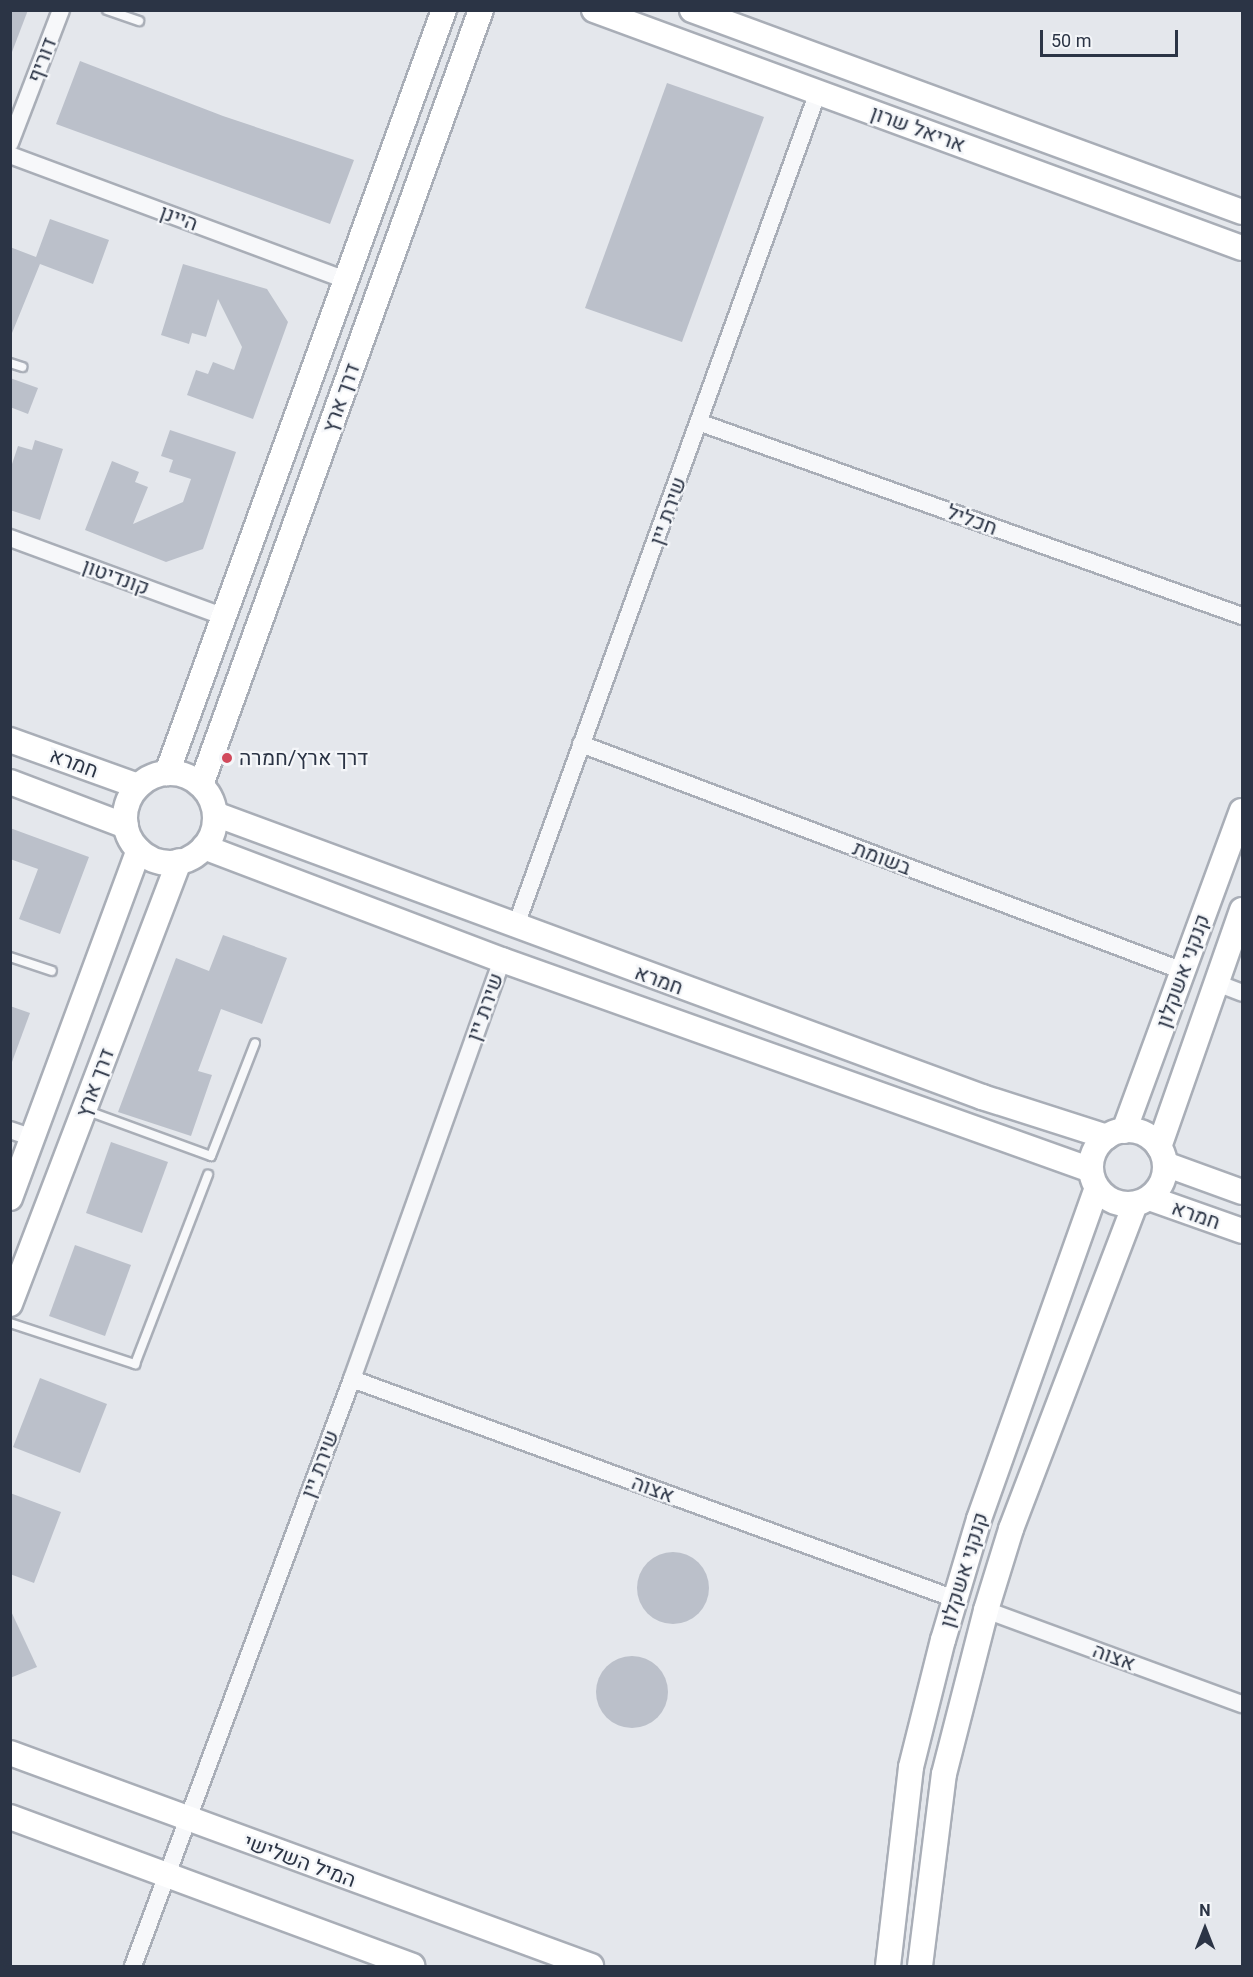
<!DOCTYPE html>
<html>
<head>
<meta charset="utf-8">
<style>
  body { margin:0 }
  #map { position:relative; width:1253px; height:1977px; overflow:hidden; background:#e4e7ec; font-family:Roboto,Heebo,sans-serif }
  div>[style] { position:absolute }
  .building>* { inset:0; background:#bbc0ca }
  .round { border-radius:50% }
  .roads { filter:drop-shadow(2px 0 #a9aeb7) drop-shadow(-2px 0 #a9aeb7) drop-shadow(0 2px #a9aeb7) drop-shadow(0 -2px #a9aeb7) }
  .lane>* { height:8px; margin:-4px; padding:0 4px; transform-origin:4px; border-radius:4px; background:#f7f8fa }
  .street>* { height:16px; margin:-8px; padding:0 8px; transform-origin:8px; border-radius:8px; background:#f7f8fa }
  .secondary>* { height:24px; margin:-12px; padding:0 12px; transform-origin:12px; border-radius:12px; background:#fff }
  .secondary>.ring { margin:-12px; padding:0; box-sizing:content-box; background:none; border:24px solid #fff; border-radius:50% }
  .dots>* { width:16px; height:16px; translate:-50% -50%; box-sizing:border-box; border:3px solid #f4f6f9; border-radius:50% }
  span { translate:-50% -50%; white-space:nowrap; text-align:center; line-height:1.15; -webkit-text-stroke:4.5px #f4f6f9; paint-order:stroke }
  .street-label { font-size:21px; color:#2b3445 }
  .poi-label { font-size:21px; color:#2b3445 }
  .left { translate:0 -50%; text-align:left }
  .frame { position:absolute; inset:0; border:12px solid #2b3445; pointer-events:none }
  .north { position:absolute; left:1175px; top:1899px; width:60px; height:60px; -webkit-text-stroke:4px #f4f6f9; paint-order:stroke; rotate:0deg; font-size:16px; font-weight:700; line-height:24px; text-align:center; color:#2b3445 }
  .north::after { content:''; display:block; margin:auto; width:21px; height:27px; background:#2b3445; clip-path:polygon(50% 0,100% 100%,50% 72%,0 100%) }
  .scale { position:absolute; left:1040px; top:30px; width:138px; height:27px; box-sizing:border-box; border:3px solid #2b3445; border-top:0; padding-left:8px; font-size:18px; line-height:21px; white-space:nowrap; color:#2b3445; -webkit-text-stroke:4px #f4f6f9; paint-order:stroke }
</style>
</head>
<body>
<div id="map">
  <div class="building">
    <div style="clip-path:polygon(10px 10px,28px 10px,12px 52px,10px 52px)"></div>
    <div style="clip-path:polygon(80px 61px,223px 116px,354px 160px,330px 224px,56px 124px)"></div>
    <div style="clip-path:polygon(667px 83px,764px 117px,682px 342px,585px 308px)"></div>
    <div style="clip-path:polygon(50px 219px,109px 240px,93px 284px,40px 264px,10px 338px,10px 247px,36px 257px)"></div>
    <div style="clip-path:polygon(183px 264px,267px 289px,288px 322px,253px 419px,187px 395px,196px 370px,208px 374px,213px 362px,234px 370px,242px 347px,218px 299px,206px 337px,192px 333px,189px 344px,161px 335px)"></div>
    <div style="clip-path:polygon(10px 378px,38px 388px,28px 414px,10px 407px)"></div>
    <div style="clip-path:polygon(170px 430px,236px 452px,203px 549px,166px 562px,85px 530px,112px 461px,139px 472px,135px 482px,148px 487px,133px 524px,183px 502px,191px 479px,169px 472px,173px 460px,161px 456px)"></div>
    <div style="clip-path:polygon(35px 440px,63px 449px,40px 520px,10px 510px,10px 470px,18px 446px,32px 450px)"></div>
    <div style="clip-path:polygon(10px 828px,89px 857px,60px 934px,19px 919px,38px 869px,10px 859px)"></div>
    <div style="clip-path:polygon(223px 935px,287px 958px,262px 1024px,221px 1009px,198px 1071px,212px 1075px,191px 1136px,118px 1112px,176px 958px,209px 971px)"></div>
    <div style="clip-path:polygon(10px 1006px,30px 1013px,12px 1062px,10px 1062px)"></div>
    <div style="clip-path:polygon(111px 1142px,168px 1162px,142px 1233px,86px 1213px)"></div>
    <div style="clip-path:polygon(75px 1245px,131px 1265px,105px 1336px,49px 1316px)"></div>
    <div style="clip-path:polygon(40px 1378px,107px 1404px,80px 1473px,13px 1447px)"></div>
    <div style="clip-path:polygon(10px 1493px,61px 1512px,34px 1583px,10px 1574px)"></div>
    <div class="round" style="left:637px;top:1552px;width:72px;height:72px"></div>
    <div style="clip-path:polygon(10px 1609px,37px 1667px,10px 1678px)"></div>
    <div class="round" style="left:596px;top:1656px;width:72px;height:72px"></div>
  </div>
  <div class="roads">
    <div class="lane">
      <div style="left:107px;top:10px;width:34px;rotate:19deg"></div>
      <div style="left:10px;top:363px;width:13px;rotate:18deg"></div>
      <div style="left:10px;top:957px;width:44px;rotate:18.4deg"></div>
      <div style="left:85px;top:1110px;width:134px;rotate:20.1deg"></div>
      <div style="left:211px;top:1156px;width:121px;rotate:-68.7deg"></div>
      <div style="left:10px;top:1323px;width:132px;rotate:18.2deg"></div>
      <div style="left:135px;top:1364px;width:203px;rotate:-68.9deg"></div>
    </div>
    <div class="street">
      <div style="left:10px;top:143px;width:142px;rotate:-69deg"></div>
      <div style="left:10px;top:155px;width:359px;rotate:20.4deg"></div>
      <div style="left:701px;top:423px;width:574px;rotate:19.63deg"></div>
      <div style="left:10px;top:538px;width:226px;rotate:20.2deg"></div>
      <div style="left:581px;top:744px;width:643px;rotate:20.66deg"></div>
      <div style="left:515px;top:928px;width:889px;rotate:-70.08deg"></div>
      <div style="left:1214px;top:982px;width:30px;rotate:21deg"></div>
      <div style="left:10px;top:1130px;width:24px;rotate:19deg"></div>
      <div style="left:352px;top:1379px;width:642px;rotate:20.04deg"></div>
      <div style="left:986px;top:1610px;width:273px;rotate:20.2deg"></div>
      <div style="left:133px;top:1966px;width:627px;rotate:-69.54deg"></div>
      <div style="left:352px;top:1379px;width:445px;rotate:-70.3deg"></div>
    </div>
    <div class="secondary">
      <div style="left:594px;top:10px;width:690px;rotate:20.17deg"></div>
      <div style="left:692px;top:10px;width:586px;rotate:20.17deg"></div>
      <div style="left:10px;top:740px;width:136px;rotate:19.8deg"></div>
      <div style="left:167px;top:773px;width:812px;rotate:-70.05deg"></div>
      <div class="ring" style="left:125px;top:773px;width:66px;height:66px"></div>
      <div style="left:10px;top:782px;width:124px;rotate:20.8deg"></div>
      <div style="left:201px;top:785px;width:824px;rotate:-70.14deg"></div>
      <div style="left:215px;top:814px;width:818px;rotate:20.25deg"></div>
      <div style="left:982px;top:1097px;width:131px;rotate:17.7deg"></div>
      <div style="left:204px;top:847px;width:319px;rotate:20.8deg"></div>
      <div style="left:502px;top:960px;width:625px;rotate:19.62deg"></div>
      <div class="ring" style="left:1091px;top:1130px;width:50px;height:50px"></div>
      <div style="left:1124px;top:1131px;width:341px;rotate:-69.8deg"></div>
      <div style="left:1159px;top:1147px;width:251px;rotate:-70.7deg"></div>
      <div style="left:1165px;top:1164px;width:82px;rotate:20deg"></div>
      <div style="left:10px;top:1198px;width:371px;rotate:-69.7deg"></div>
      <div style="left:1149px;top:1198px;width:99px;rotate:19.5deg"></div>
      <div style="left:10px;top:1304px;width:474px;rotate:-69.1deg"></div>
      <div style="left:10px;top:1753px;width:619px;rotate:20.13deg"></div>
      <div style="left:10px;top:1817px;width:429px;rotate:20.3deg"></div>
      <div style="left:888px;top:1966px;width:200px;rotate:-83.4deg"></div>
      <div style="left:911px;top:1767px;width:131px;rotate:-75.9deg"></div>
      <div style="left:943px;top:1640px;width:126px;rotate:-73.4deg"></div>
      <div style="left:979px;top:1519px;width:351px;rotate:-70.4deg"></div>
      <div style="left:920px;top:1966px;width:193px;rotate:-82.9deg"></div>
      <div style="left:944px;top:1774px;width:169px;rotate:-75.6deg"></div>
      <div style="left:986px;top:1610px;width:85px;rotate:-72.8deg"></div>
      <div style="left:1011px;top:1529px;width:348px;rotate:-69.1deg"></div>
    </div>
  </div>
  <div class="dots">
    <div style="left:227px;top:758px;background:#d1495b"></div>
  </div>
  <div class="street-label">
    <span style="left:42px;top:60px;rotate:-69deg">דוריף</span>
    <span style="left:918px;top:129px;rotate:20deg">אריאל שרון</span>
    <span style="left:179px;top:218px;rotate:20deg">היינן</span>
    <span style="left:341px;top:398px;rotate:-70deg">דרך ארץ</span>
    <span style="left:668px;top:511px;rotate:-70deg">שירת יין</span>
    <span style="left:972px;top:520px;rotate:20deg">חכליל</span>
    <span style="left:116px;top:577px;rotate:20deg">קונדיטון</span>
    <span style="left:74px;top:763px;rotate:20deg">חמרא</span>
    <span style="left:882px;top:858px;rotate:21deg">בשומת</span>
    <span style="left:1183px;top:971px;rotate:-70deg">קנקני אשקלון</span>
    <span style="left:659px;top:980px;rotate:20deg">חמרא</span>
    <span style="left:485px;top:1007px;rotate:-70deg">שירת יין</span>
    <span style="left:95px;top:1083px;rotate:-69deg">דרך ארץ</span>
    <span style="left:1196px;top:1215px;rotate:19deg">חמרא</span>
    <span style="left:320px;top:1464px;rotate:-69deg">שירת יין</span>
    <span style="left:653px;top:1489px;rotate:20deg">אצוה</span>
    <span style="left:964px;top:1570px;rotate:-73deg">קנקני אשקלון</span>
    <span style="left:1114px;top:1657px;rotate:20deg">אצוה</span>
    <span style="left:300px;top:1861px;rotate:20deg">המיל השלישי</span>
  </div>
  <div class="poi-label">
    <span class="left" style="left:239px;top:758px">דרך ארץ/חמרה</span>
  </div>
  <div class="frame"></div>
  <div class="north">N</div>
  <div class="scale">50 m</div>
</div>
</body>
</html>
